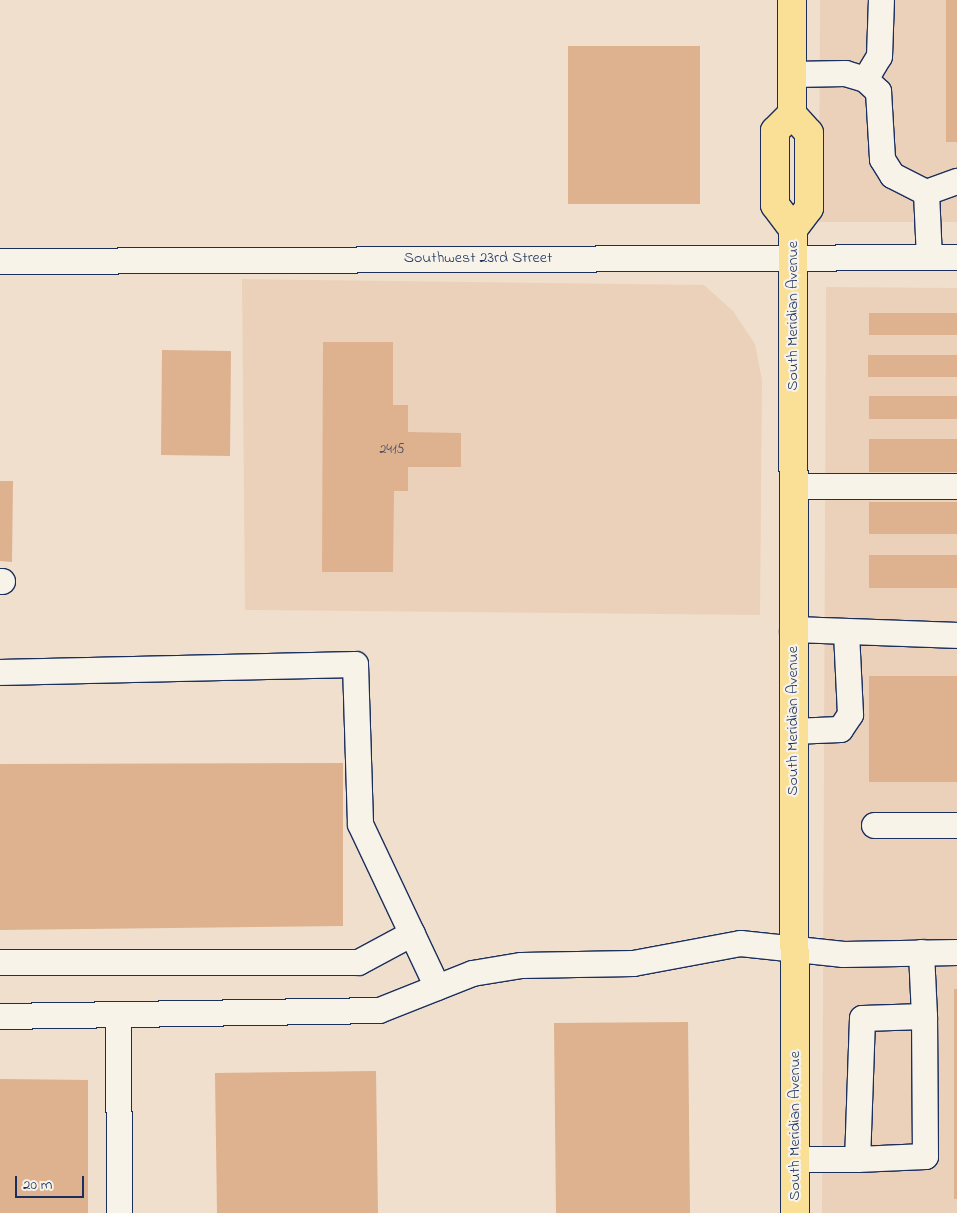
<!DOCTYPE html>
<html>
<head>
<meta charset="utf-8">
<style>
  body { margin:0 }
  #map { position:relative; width:957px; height:1213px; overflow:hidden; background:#f0dfcd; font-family:"Indie Flower",sans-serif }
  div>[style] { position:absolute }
  .built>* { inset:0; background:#ebd1ba }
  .building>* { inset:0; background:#deb18f }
  .roads { filter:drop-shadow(1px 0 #1b2f5e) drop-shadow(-1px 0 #1b2f5e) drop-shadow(0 1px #1b2f5e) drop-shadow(0 -1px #1b2f5e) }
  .minor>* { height:25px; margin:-12.5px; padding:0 12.5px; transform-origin:12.5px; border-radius:12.5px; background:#f7f3e8 }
  .major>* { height:28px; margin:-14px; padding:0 14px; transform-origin:14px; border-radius:14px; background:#fadf96 }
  span { translate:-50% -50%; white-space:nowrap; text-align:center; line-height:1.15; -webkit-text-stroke:4.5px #f7f3e8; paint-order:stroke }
  .number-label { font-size:14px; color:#4c506a }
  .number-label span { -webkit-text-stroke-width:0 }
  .street-label { font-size:16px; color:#1b2f5e }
  .scale { position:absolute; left:15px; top:1176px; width:69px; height:22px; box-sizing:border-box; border:2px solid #1b2f5e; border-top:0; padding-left:6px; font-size:15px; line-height:18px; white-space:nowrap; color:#1b2f5e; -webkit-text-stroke:4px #f7f3e8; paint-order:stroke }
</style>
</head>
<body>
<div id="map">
  <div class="built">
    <div style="clip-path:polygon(820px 0,957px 0,957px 222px,819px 222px)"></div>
    <div style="clip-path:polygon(242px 279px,704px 285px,733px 311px,755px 344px,762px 380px,760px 615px,245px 610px)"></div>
    <div style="clip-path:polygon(826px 287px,957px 288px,957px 1213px,822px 1213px)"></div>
  </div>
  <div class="building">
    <div style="clip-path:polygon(946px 0,957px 0,957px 142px,946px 142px)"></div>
    <div style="clip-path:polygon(568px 46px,700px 46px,700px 204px,568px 204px)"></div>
    <div style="clip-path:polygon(869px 313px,957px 313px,957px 335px,869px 335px)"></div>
    <div style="clip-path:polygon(323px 342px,393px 342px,393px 405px,408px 405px,408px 432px,461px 433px,461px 467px,408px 467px,408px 491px,394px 491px,393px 572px,322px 572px)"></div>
    <div style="clip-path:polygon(162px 350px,231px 351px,230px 456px,161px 455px)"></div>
    <div style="clip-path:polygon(868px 355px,957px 355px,957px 377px,868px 377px)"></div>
    <div style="clip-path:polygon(869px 396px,957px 396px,957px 419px,869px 419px)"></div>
    <div style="clip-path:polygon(869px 439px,957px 439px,957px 472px,869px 472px)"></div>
    <div style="clip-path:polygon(0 481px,13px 481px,12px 562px,0 561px)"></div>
    <div style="clip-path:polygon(869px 502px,957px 502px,957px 534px,869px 534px)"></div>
    <div style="clip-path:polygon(869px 555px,957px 555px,957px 588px,869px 588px)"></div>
    <div style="clip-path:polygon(869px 676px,957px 676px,957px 782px,869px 782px)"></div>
    <div style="clip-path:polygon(343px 763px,343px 926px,0 930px,0 764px)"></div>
    <div style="clip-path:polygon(954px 989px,957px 989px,957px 1199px,954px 1199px)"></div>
    <div style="clip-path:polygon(688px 1022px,690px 1213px,556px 1213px,554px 1023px)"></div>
    <div style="clip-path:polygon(376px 1071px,378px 1213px,217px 1213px,215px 1073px)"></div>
    <div style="clip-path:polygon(0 1079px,88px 1080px,88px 1213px,0 1213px)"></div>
  </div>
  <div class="roads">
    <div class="minor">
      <div style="left:792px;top:74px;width:53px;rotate:-1.1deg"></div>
      <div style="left:845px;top:73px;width:21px;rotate:17deg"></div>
      <div style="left:865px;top:79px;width:18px;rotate:43deg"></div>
      <div style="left:878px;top:91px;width:68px;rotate:86.6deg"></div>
      <div style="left:882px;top:159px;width:19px;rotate:58deg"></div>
      <div style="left:892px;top:175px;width:38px;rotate:27deg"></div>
      <div style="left:926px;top:192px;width:65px;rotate:87.4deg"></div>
      <div style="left:865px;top:79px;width:27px;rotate:-59deg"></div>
      <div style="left:879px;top:56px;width:56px;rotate:-88deg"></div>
      <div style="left:926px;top:192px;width:33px;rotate:-20deg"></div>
      <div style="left:0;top:261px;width:957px;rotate:-0.24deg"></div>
      <div style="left:793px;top:486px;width:164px"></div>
      <div style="left:0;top:581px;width:2px"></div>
      <div style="left:792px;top:629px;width:165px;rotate:2.1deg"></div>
      <div style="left:0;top:672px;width:355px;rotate:-1.3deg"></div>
      <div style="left:355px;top:664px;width:160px;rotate:88.2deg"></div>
      <div style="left:360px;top:824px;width:180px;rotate:64.7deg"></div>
      <div style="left:792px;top:731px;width:48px;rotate:-2.4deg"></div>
      <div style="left:840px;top:729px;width:18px;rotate:-56deg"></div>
      <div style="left:850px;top:714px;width:82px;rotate:-92.8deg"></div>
      <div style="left:874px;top:825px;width:83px"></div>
      <div style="left:921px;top:952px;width:64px;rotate:87.3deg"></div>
      <div style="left:0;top:962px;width:358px"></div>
      <div style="left:358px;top:962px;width:61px;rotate:-28.2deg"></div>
      <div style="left:118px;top:1014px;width:199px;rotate:89.7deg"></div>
      <div style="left:0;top:1016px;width:379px;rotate:-0.9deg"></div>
      <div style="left:379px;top:1010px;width:100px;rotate:-21.7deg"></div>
      <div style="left:472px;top:973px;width:50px;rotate:-9.3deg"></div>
      <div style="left:521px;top:965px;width:112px;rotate:-1deg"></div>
      <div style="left:633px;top:963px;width:109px;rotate:-10.6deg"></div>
      <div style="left:740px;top:943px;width:104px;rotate:6.1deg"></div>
      <div style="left:843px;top:954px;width:114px;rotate:-1deg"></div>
      <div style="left:795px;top:1159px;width:62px"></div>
      <div style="left:857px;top:1159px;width:68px;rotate:-2.5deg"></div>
      <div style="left:925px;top:1156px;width:140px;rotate:-90.4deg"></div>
      <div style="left:924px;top:1016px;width:62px;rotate:178.2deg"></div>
      <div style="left:862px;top:1018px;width:141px;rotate:92deg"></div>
    </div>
    <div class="major">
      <div style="left:792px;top:0;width:114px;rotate:90deg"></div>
      <div style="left:792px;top:114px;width:25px;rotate:48deg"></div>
      <div style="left:809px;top:133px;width:75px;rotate:90deg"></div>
      <div style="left:809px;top:208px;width:26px;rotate:127deg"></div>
      <div style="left:793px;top:229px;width:984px;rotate:89.88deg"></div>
      <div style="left:792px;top:114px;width:24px;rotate:135deg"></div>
      <div style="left:775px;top:131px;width:74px;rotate:90deg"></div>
      <div style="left:775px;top:205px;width:30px;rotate:53deg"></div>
    </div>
  </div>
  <div class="number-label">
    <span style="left:392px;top:450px">2415</span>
  </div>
  <div class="street-label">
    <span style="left:478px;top:258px">Southwest 23rd Street</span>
    <span style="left:793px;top:316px;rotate:-90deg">South Meridian Avenue</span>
    <span style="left:793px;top:721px;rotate:-90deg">South Meridian Avenue</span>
    <span style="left:795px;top:1126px;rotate:-90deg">South Meridian Avenue</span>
  </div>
  <div class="scale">20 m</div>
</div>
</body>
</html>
